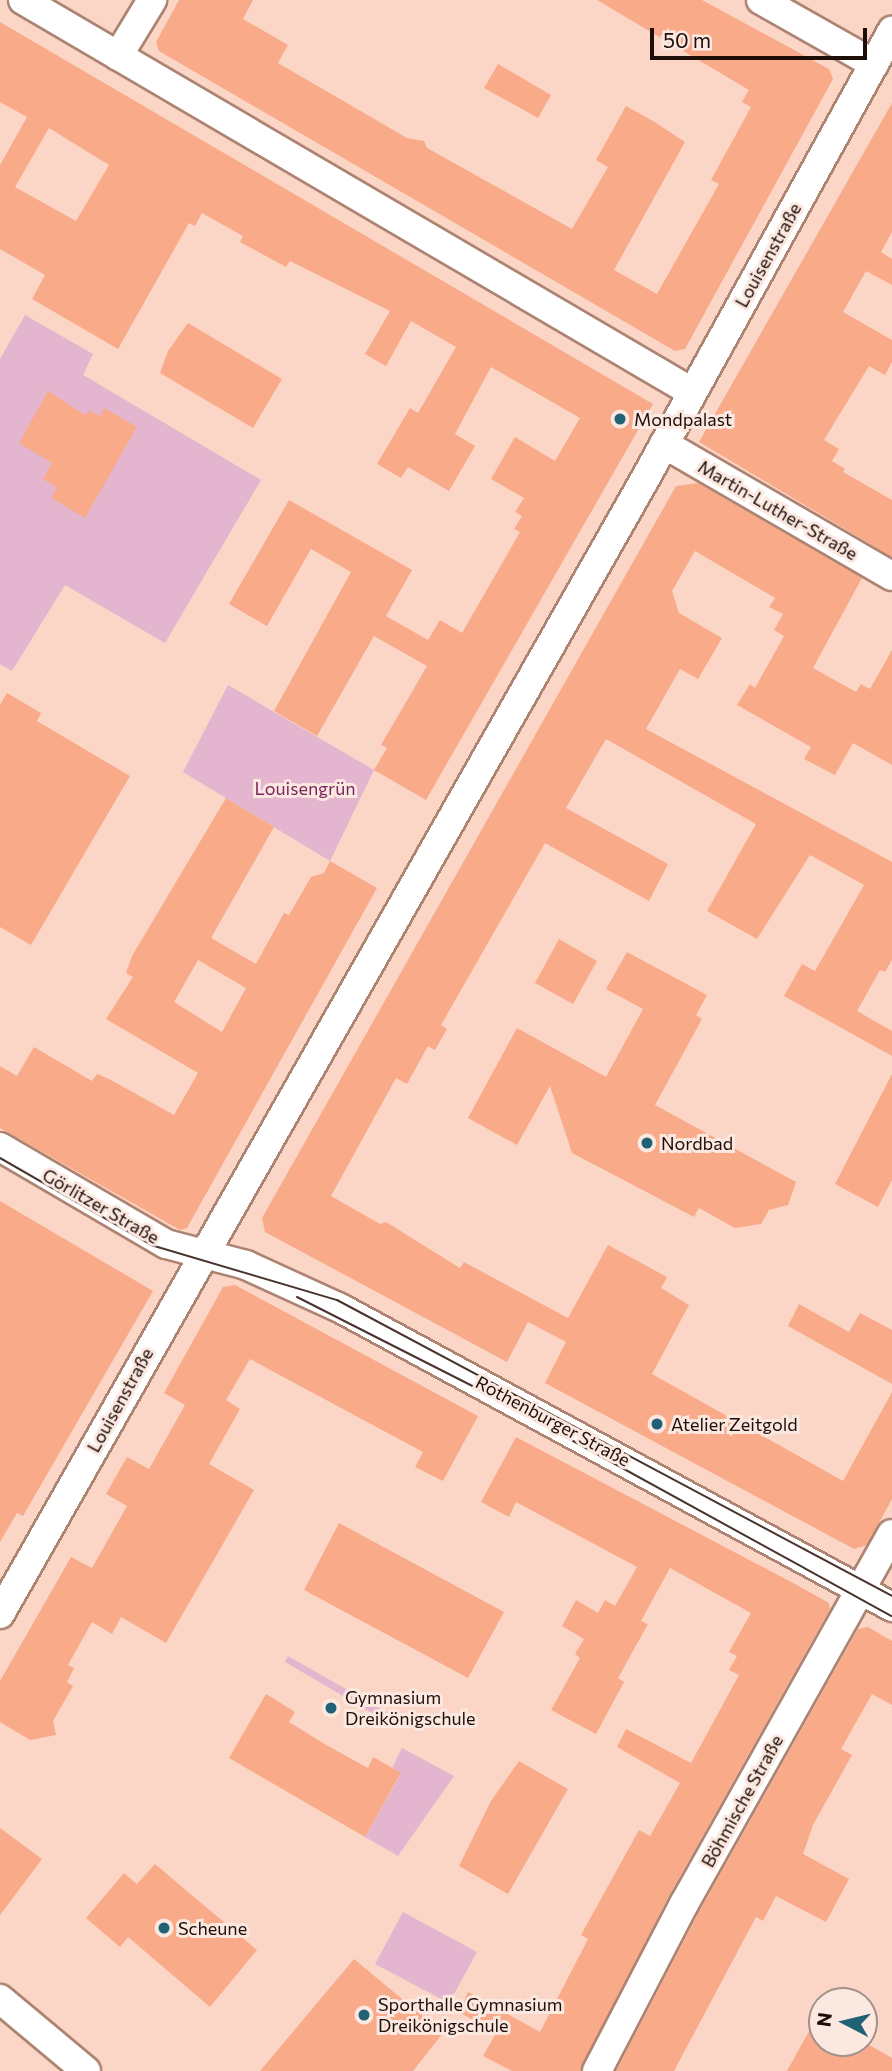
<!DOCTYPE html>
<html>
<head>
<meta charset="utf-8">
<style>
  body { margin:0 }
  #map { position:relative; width:892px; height:2071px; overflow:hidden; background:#fbd6c7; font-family:Commissioner,sans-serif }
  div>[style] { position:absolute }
  .green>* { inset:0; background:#e3b5cf }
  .building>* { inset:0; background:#f9aa89 }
  .roads { filter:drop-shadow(2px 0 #ad8372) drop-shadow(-2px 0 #ad8372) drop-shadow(0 2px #ad8372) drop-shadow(0 -2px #ad8372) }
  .minor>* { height:28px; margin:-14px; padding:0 14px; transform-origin:14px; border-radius:14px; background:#fff }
  .tram>* { height:2px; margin:-1px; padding:0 1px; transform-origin:1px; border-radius:1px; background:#48342c }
  .dots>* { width:19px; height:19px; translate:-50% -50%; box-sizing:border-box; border:4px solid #fbe8e0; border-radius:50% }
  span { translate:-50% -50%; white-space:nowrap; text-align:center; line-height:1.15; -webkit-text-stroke:6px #fbe8e0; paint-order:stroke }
  .street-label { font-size:18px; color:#1e0e08 }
  .poi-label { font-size:18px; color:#1e0e08 }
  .left { translate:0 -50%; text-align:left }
  .park-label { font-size:18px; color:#7b265f }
  .north { position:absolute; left:808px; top:1987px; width:70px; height:70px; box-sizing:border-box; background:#fbe8e0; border:2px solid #a3918a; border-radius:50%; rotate:277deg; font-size:19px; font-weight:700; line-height:28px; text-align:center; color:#1e0e08 }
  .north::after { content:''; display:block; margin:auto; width:24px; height:32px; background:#216176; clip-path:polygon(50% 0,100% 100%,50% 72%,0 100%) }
  .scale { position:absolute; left:650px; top:28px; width:217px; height:32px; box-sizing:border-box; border:4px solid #1e0e08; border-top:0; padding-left:9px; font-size:21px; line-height:24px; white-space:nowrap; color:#1e0e08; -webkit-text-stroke:5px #fbe8e0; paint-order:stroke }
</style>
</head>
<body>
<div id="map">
  <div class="green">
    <div style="clip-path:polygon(25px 315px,93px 354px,83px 375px,261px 480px,165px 643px,65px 585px,12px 671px,0 664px,0 359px)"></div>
    <div style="clip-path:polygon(228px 685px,374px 770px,330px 861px,183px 772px)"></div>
    <div style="clip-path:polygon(288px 1656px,400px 1720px,396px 1727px,285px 1662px)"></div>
    <div style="clip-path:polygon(402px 1748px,454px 1776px,398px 1856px,365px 1837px,401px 1774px,392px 1768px)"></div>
    <div style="clip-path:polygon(403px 1912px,477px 1952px,449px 2003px,375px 1964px)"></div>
  </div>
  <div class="building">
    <div style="clip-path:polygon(179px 0,253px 0,243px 19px,288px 45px,278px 63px,407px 138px,424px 141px,427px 148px,572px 229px,608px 167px,596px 160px,626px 106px,653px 121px,685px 142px,614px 270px,657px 294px,719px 184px,711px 180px,751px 107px,742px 102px,749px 90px,597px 0,702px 0,829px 69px,833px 79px,685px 349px,675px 351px,159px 51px,156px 42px)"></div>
    <div style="clip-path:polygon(evenodd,0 22px,653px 404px,426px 800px,374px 770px,387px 748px,381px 745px,427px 666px,374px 636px,317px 736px,274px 711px,351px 572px,311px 549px,267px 626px,229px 604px,289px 500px,412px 570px,386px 616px,428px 640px,440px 620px,462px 633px,520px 532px,514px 529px,522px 516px,515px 512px,524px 498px,491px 479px,515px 437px,555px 461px,580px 418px,491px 367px,455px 434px,475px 446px,449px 491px,408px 467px,401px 478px,377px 464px,410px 408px,418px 413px,456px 347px,411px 321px,386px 366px,365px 354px,390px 311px,290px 261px,286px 267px,240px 242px,243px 236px,202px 213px,195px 226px,189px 223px,118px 349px,32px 299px,45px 275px,0 249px,0 165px,27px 117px,0 102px,0 22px,49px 128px,109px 165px,76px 221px,15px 187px,49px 128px)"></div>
    <div style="clip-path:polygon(498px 64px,551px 95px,538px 118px,484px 88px)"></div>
    <div style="clip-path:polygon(892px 103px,892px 232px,881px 252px,892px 259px,892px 285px,866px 271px,843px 312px,892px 340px,892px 362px,885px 375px,869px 366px,824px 440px,839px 449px,832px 461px,845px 469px,843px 472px,892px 500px,892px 557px,699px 442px)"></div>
    <div style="clip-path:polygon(188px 323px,282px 379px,253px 428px,160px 373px,168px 351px)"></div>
    <div style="clip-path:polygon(48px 391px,85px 415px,90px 411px,100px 416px,104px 408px,137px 427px,85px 518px,51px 498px,57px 488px,43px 479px,52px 463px,19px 443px)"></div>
    <div style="clip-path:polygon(698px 483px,862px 578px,813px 668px,856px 692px,861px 684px,870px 689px,892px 650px,892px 765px,853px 743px,835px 775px,804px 759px,811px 747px,737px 705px,750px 684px,755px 688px,784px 636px,774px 630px,783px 614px,769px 607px,775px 598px,695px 551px,672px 591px,679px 613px,722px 638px,698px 679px,680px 669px,646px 729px,892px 862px,892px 960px,885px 972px,880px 970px,857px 1011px,892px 1031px,892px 1056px,784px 996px,802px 964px,815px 971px,864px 885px,810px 855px,757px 939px,707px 911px,756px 824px,606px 739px,566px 808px,668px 864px,649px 901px,545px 843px,441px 1025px,447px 1029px,435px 1050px,428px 1046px,407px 1084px,396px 1078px,331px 1196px,380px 1224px,386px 1222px,460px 1268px,464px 1262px,568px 1318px,608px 1245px,667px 1277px,661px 1288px,689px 1305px,652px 1374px,843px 1481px,892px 1392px,892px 1499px,867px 1545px,854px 1549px,545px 1383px,566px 1342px,528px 1322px,507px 1362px,265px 1232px,262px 1218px,676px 486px)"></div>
    <div style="clip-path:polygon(7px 693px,41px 713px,37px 721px,130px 776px,31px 945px,0 927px,0 705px)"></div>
    <div style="clip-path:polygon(evenodd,226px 798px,274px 827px,211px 938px,256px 964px,284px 913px,289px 915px,311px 877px,324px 873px,330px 861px,377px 888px,187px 1228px,180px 1230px,0 1128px,0 1066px,17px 1076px,34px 1047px,92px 1081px,97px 1074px,109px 1079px,174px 1115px,198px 1073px,106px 1019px,133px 977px,126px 973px,132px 956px,226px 798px,198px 960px,246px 988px,222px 1032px,174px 1002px,198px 960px)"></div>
    <div style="clip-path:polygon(559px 939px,597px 961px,573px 1004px,535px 983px)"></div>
    <div style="clip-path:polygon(627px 952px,707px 995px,696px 1015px,702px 1019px,655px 1105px,796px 1182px,788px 1205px,769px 1210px,761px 1224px,735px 1228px,699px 1208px,694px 1217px,572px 1153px,550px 1086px,517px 1145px,468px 1118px,517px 1028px,606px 1077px,643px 1009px,606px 989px)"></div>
    <div style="clip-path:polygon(892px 1074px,892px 1180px,878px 1207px,835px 1184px)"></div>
    <div style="clip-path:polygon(0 1201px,153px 1291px,23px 1516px,17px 1513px,0 1542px)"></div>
    <div style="clip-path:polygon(235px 1285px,478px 1416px,443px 1481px,415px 1467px,423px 1452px,250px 1359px,226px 1400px,240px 1409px,209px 1464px,254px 1490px,166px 1643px,121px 1617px,112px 1634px,92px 1622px,68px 1665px,74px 1668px,67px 1682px,73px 1686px,53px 1721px,56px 1735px,30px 1740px,0 1722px,0 1681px,71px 1557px,92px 1568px,127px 1506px,106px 1494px,127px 1457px,149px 1469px,185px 1405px,164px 1393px,223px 1287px)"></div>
    <div style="clip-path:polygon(799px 1304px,849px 1332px,860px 1313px,892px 1330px,892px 1384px,788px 1326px)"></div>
    <div style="clip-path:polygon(516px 1437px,795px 1584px,829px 1603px,830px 1609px,669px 1896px,580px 2071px,512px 2071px,483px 2056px,496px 2033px,459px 2012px,468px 1992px,540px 2032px,588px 1939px,581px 1935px,639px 1830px,650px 1836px,680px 1783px,617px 1747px,626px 1729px,691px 1763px,739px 1675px,729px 1670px,737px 1656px,729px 1652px,751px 1613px,670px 1568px,641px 1621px,648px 1624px,618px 1678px,624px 1682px,596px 1734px,551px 1710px,580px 1658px,575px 1654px,584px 1639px,562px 1626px,576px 1600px,598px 1613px,605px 1600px,615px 1606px,637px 1567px,516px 1502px,509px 1517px,481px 1502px)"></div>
    <div style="clip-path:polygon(339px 1523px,504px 1612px,468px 1678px,304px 1590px)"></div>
    <div style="clip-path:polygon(868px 1627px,892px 1641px,892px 1705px,872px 1694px,841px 1749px,852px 1755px,813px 1825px,803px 1854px,849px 1879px,826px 1922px,776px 1896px,763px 1921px,756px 1917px,674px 2071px,616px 2071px,699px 1912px,858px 1629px)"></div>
    <div style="clip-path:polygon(266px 1694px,295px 1712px,289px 1722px,328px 1746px,368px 1768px,373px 1757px,401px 1773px,365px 1837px,229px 1758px)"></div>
    <div style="clip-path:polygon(519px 1761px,568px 1789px,508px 1894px,459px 1866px,491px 1801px)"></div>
    <div style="clip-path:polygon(0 1828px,42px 1859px,0 1915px)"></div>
    <div style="clip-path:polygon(155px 1864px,257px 1950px,210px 2007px,128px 1937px,120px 1947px,86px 1918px,124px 1873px,137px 1884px)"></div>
    <div style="clip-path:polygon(354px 1959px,443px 2033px,413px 2071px,260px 2071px)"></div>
    <div style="clip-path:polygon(818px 2015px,822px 2017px,822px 2043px,864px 2042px,892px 2058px,892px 2071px,787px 2071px)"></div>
  </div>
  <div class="roads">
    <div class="minor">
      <div style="left:23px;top:0;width:775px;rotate:30.37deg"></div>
      <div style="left:761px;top:0;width:130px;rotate:29.5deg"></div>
      <div style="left:118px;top:56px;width:66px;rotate:-58.7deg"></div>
      <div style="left:664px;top:444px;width:263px;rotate:30.1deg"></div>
      <div style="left:0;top:1147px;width:192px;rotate:30.3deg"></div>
      <div style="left:166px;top:1244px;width:83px;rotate:14.7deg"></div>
      <div style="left:246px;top:1265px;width:103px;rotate:24.6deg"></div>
      <div style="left:340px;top:1308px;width:628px;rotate:28.44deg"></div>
      <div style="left:0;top:1614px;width:1305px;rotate:-60.39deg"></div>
      <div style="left:645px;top:479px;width:512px;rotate:-61.13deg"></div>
      <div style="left:0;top:1999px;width:112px;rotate:39.9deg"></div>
      <div style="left:597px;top:2071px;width:188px;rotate:-62.5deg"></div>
      <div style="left:684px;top:1904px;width:424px;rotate:-60.7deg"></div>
    </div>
  </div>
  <div class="tram">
    <div style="left:0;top:1158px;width:174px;rotate:29.9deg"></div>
    <div style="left:151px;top:1245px;width:194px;rotate:16.5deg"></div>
    <div style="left:337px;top:1300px;width:629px;rotate:28.07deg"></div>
    <div style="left:297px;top:1297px;width:210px;rotate:26.9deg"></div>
    <div style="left:484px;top:1392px;width:465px;rotate:28.8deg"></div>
  </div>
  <div class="dots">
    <div style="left:620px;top:419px;background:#216176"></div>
    <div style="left:647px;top:1143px;background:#216176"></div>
    <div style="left:657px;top:1424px;background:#216176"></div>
    <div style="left:331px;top:1708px;background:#216176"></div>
    <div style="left:164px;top:1928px;background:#216176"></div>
    <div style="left:364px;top:2015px;background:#216176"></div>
  </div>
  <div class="street-label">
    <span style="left:768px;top:255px;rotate:-61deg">Louisenstraße</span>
    <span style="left:778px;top:510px;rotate:30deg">Martin-Luther-Straße</span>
    <span style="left:101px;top:1206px;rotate:30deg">Görlitzer Straße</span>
    <span style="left:120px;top:1400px;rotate:-61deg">Louisenstraße</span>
    <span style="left:553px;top:1421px;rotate:28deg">Rothenburger Straße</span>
    <span style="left:742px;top:1801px;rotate:-61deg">Böhmische Straße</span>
  </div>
  <div class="poi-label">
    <span class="left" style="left:634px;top:419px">Mondpalast</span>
    <span class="left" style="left:661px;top:1143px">Nordbad</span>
    <span class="left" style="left:671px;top:1424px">Atelier Zeitgold</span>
    <span class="left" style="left:345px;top:1708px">Gymnasium<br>Dreikönigschule</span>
    <span class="left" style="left:178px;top:1928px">Scheune</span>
    <span class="left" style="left:378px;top:2015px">Sporthalle Gymnasium<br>Dreikönigschule</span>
  </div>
  <div class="park-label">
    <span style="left:305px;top:788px">Louisengrün</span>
  </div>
  <div class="north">N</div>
  <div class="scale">50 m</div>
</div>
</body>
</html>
